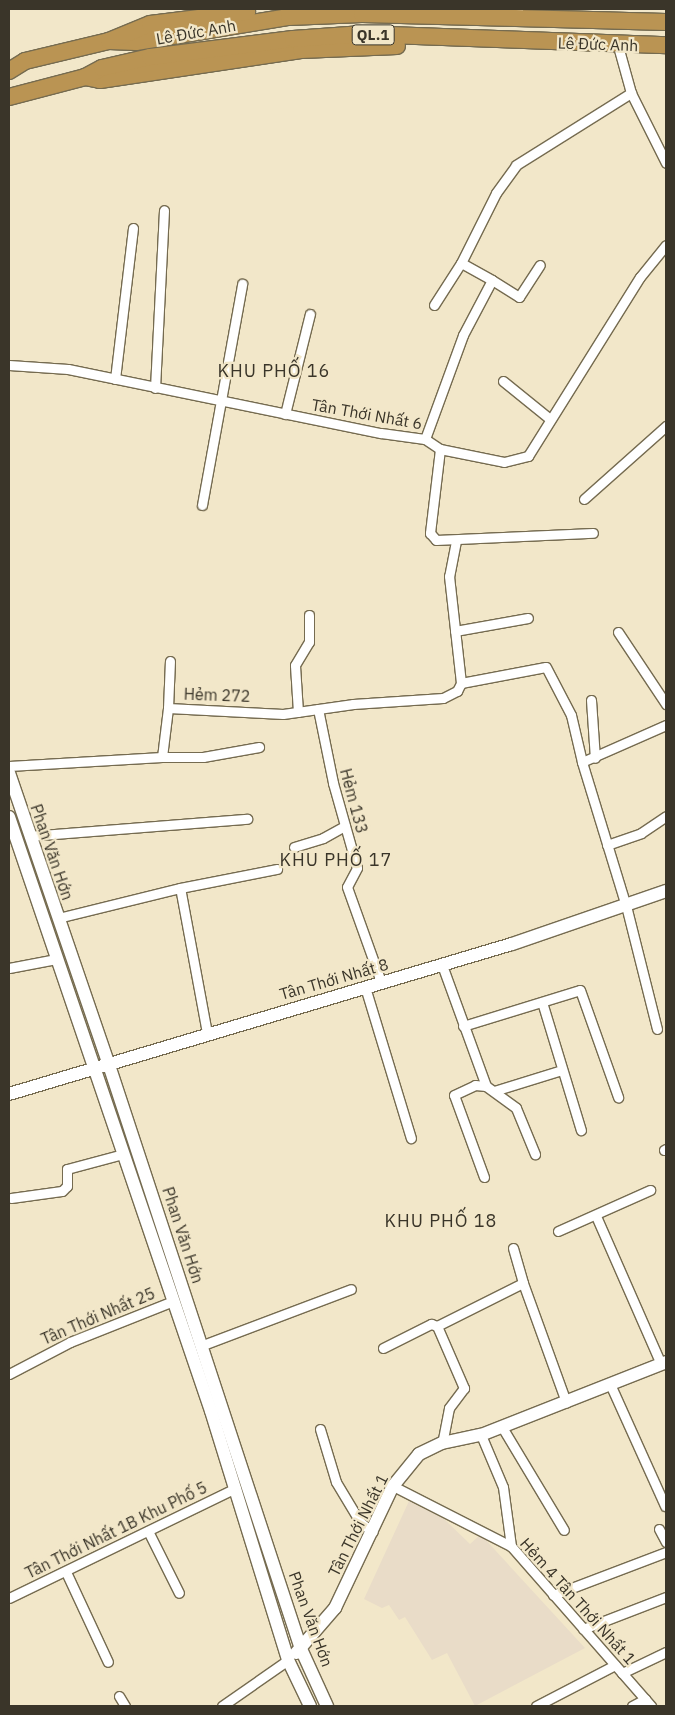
<!DOCTYPE html>
<html>
<head>
<meta charset="utf-8">
<style>
  body { margin:0 }
  #map { position:relative; width:675px; height:1715px; overflow:hidden; background:#f2e7c9; font-family:"IBM Plex Sans",sans-serif }
  div>[style] { position:absolute }
  .education>* { inset:0; background:#e9dcc8 }
  .roads { filter:drop-shadow(1px 0 #756b50) drop-shadow(-1px 0 #756b50) drop-shadow(0 1px #756b50) drop-shadow(0 -1px #756b50) }
  .street>* { height:9px; margin:-4.5px; padding:0 4.5px; transform-origin:4.5px; border-radius:4.5px; background:#fff }
  .secondary>* { height:12px; margin:-6px; padding:0 6px; transform-origin:6px; border-radius:6px; background:#fff }
  .highway>* { height:16px; margin:-8px; padding:0 8px; transform-origin:8px; border-radius:8px; background:#ba9453 }
  span { translate:-50% -50%; white-space:nowrap; text-align:center; line-height:1.15; -webkit-text-stroke:4.5px #f2e7c9; paint-order:stroke }
  .shield-label span { padding:1px 4px; background:#f2e7c9; border:1px solid; border-radius:4px; -webkit-text-stroke-width:0 }
  .shield-label { font-size:15px; color:#3a3529; font-weight:700 }
  .street-label { font-size:16px; color:#3a3529 }
  .neighbourhood-label { font-size:18px; color:#3a3529; letter-spacing:1px }
  .frame { position:absolute; inset:0; border:10px solid #3a3529; pointer-events:none }
</style>
</head>
<body>
<div id="map">
  <div class="education">
    <div style="clip-path:polygon(409px 1501px,443px 1518px,470px 1544px,480px 1535px,484px 1538px,585px 1648px,475px 1706px,447px 1653px,432px 1660px,405px 1617px,399px 1620px,389px 1605px,382px 1608px,364px 1599px)"></div>
  </div>
  <div class="roads">
    <div class="street">
      <div style="left:518px;top:9px;width:1px;rotate:90deg"></div>
      <div style="left:618px;top:46px;width:49px;rotate:74.5deg"></div>
      <div style="left:631px;top:93px;width:78px;rotate:63.4deg"></div>
      <div style="left:492px;top:280px;width:35px;rotate:-151deg"></div>
      <div style="left:461px;top:263px;width:78px;rotate:-63.4deg"></div>
      <div style="left:496px;top:193px;width:34px;rotate:-54deg"></div>
      <div style="left:516px;top:165px;width:136px;rotate:-32.1deg"></div>
      <div style="left:434px;top:305px;width:50px;rotate:-57.3deg"></div>
      <div style="left:9px;top:365px;width:59px;rotate:3.9deg"></div>
      <div style="left:68px;top:369px;width:319px;rotate:11.6deg"></div>
      <div style="left:381px;top:433px;width:44px;rotate:7.8deg"></div>
      <div style="left:425px;top:439px;width:18px;rotate:34deg"></div>
      <div style="left:440px;top:449px;width:65px;rotate:11.5deg"></div>
      <div style="left:504px;top:462px;width:25px;rotate:-14deg"></div>
      <div style="left:528px;top:456px;width:211px;rotate:-58deg"></div>
      <div style="left:640px;top:277px;width:41px;rotate:-50.9deg"></div>
      <div style="left:115px;top:379px;width:152px;rotate:-83.2deg"></div>
      <div style="left:503px;top:381px;width:60px;rotate:39deg"></div>
      <div style="left:155px;top:388px;width:178px;rotate:-87.1deg"></div>
      <div style="left:285px;top:414px;width:103px;rotate:-76deg"></div>
      <div style="left:425px;top:439px;width:111px;rotate:-69.9deg"></div>
      <div style="left:463px;top:335px;width:62px;rotate:-62.2deg"></div>
      <div style="left:492px;top:280px;width:32px;rotate:32deg"></div>
      <div style="left:519px;top:297px;width:38px;rotate:-57deg"></div>
      <div style="left:440px;top:449px;width:85px;rotate:96.8deg"></div>
      <div style="left:430px;top:533px;width:9px;rotate:49deg"></div>
      <div style="left:436px;top:540px;width:157px;rotate:-2.6deg"></div>
      <div style="left:584px;top:499px;width:110px;rotate:-41.7deg"></div>
      <div style="left:202px;top:505px;width:225px;rotate:-79.7deg"></div>
      <div style="left:456px;top:541px;width:36px;rotate:101deg"></div>
      <div style="left:449px;top:576px;width:108px;rotate:83.6deg"></div>
      <div style="left:455px;top:631px;width:74px;rotate:-10.1deg"></div>
      <div style="left:618px;top:632px;width:87px;rotate:56.3deg"></div>
      <div style="left:461px;top:683px;width:86px;rotate:-10.7deg"></div>
      <div style="left:546px;top:667px;width:54px;rotate:62.5deg"></div>
      <div style="left:571px;top:715px;width:48px;rotate:76.8deg"></div>
      <div style="left:591px;top:700px;width:58px;rotate:86.1deg"></div>
      <div style="left:168px;top:708px;width:47px;rotate:-87.6deg"></div>
      <div style="left:318px;top:709px;width:76px;rotate:78.5deg"></div>
      <div style="left:333px;top:783px;width:88px;rotate:74.2deg"></div>
      <div style="left:357px;top:868px;width:21px;rotate:118deg"></div>
      <div style="left:347px;top:887px;width:101px;rotate:70.3deg"></div>
      <div style="left:298px;top:712px;width:47px;rotate:-93.7deg"></div>
      <div style="left:295px;top:665px;width:27px;rotate:-59deg"></div>
      <div style="left:309px;top:642px;width:27px;rotate:-90deg"></div>
      <div style="left:162px;top:757px;width:41px"></div>
      <div style="left:203px;top:757px;width:57px;rotate:-10.1deg"></div>
      <div style="left:9px;top:766px;width:153px;rotate:-3.4deg"></div>
      <div style="left:162px;top:757px;width:49px;rotate:-83deg"></div>
      <div style="left:168px;top:708px;width:115px;rotate:3deg"></div>
      <div style="left:283px;top:714px;width:71px;rotate:-8.1deg"></div>
      <div style="left:353px;top:704px;width:90px;rotate:-3.8deg"></div>
      <div style="left:443px;top:698px;width:16px;rotate:-27deg"></div>
      <div style="left:457px;top:691px;width:9px;rotate:-63deg"></div>
      <div style="left:29px;top:836px;width:219px;rotate:-4.5deg"></div>
      <div style="left:607px;top:845px;width:36px;rotate:-19deg"></div>
      <div style="left:641px;top:833px;width:30px;rotate:-34deg"></div>
      <div style="left:294px;top:847px;width:30px;rotate:-17deg"></div>
      <div style="left:323px;top:838px;width:25px;rotate:-29deg"></div>
      <div style="left:58px;top:918px;width:126px;rotate:-13.8deg"></div>
      <div style="left:442px;top:965px;width:129px;rotate:70deg"></div>
      <div style="left:486px;top:1086px;width:37px;rotate:36deg"></div>
      <div style="left:516px;top:1108px;width:50px;rotate:67.6deg"></div>
      <div style="left:9px;top:968px;width:48px;rotate:-10.8deg"></div>
      <div style="left:365px;top:987px;width:158px;rotate:73.1deg"></div>
      <div style="left:542px;top:1002px;width:134px;rotate:73.1deg"></div>
      <div style="left:463px;top:1026px;width:122px;rotate:-17.1deg"></div>
      <div style="left:580px;top:990px;width:114px;rotate:70.4deg"></div>
      <div style="left:657px;top:1029px;width:127px;rotate:-104.1deg"></div>
      <div style="left:626px;top:906px;width:151px;rotate:-107deg"></div>
      <div style="left:582px;top:762px;width:92px;rotate:-23.8deg"></div>
      <div style="left:207px;top:1033px;width:147px;rotate:-100.5deg"></div>
      <div style="left:180px;top:888px;width:99px;rotate:-11.1deg"></div>
      <div style="left:494px;top:1091px;width:71px;rotate:-17.2deg"></div>
      <div style="left:664px;top:1150px;width:2px;rotate:-27deg"></div>
      <div style="left:484px;top:1177px;width:87px;rotate:-110.1deg"></div>
      <div style="left:454px;top:1095px;width:23px;rotate:-25deg"></div>
      <div style="left:475px;top:1085px;width:11px;rotate:5deg"></div>
      <div style="left:11px;top:1198px;width:51px;rotate:-7.8deg"></div>
      <div style="left:62px;top:1191px;width:7px;rotate:-45deg"></div>
      <div style="left:67px;top:1186px;width:17px;rotate:-90deg"></div>
      <div style="left:67px;top:1169px;width:58px;rotate:-15deg"></div>
      <div style="left:596px;top:1216px;width:162px;rotate:66.3deg"></div>
      <div style="left:558px;top:1231px;width:101px;rotate:-24deg"></div>
      <div style="left:513px;top:1248px;width:36px;rotate:74deg"></div>
      <div style="left:437px;top:1326px;width:68px;rotate:66.5deg"></div>
      <div style="left:464px;top:1388px;width:25px;rotate:127deg"></div>
      <div style="left:449px;top:1408px;width:36px;rotate:101deg"></div>
      <div style="left:203px;top:1345px;width:158px;rotate:-20.7deg"></div>
      <div style="left:383px;top:1348px;width:54px;rotate:-26.6deg"></div>
      <div style="left:431px;top:1324px;width:6px;rotate:18deg"></div>
      <div style="left:437px;top:1326px;width:96px;rotate:-26.6deg"></div>
      <div style="left:523px;top:1283px;width:127px;rotate:70.1deg"></div>
      <div style="left:9px;top:1374px;width:69px;rotate:-27.7deg"></div>
      <div style="left:70px;top:1342px;width:111px;rotate:-21.7deg"></div>
      <div style="left:610px;top:1384px;width:134px;rotate:65.7deg"></div>
      <div style="left:502px;top:1427px;width:120px;rotate:59deg"></div>
      <div style="left:320px;top:1429px;width:55px;rotate:73.2deg"></div>
      <div style="left:336px;top:1482px;width:47px;rotate:59deg"></div>
      <div style="left:360px;top:1522px;width:16px;rotate:38deg"></div>
      <div style="left:481px;top:1435px;width:56px;rotate:67.1deg"></div>
      <div style="left:503px;top:1487px;width:60px;rotate:82.3deg"></div>
      <div style="left:393px;top:1486px;width:132px;rotate:27deg"></div>
      <div style="left:511px;top:1546px;width:213px;rotate:48.8deg"></div>
      <div style="left:659px;top:1529px;width:15px;rotate:62deg"></div>
      <div style="left:148px;top:1531px;width:69px;rotate:63.4deg"></div>
      <div style="left:66px;top:1572px;width:99px;rotate:65deg"></div>
      <div style="left:553px;top:1595px;width:121px;rotate:-20.8deg"></div>
      <div style="left:9px;top:1598px;width:252px;rotate:-25.9deg"></div>
      <div style="left:583px;top:1629px;width:89px;rotate:-21.1deg"></div>
      <div style="left:622px;top:1673px;width:49px;rotate:-25.5deg"></div>
      <div style="left:119px;top:1696px;width:12px;rotate:59deg"></div>
      <div style="left:222px;top:1706px;width:80px;rotate:-34.9deg"></div>
      <div style="left:536px;top:1706px;width:89px;rotate:-27.4deg"></div>
      <div style="left:632px;top:1706px;width:15px;rotate:-28deg"></div>
    </div>
    <div class="secondary">
      <div style="left:9px;top:773px;width:309px;rotate:71.1deg"></div>
      <div style="left:109px;top:1065px;width:615px;rotate:71.8deg"></div>
      <div style="left:301px;top:1649px;width:63px;rotate:65.5deg"></div>
      <div style="left:9px;top:817px;width:627px;rotate:71.22deg"></div>
      <div style="left:211px;top:1411px;width:261px;rotate:72.8deg"></div>
      <div style="left:288px;top:1660px;width:51px;rotate:64.4deg"></div>
      <div style="left:9px;top:1094px;width:525px;rotate:-16.61deg"></div>
      <div style="left:512px;top:944px;width:163px;rotate:-19deg"></div>
      <div style="left:296px;top:1653px;width:60px;rotate:-49.1deg"></div>
      <div style="left:335px;top:1608px;width:135px;rotate:-64.6deg"></div>
      <div style="left:393px;top:1486px;width:41px;rotate:-50.9deg"></div>
      <div style="left:419px;top:1454px;width:25px;rotate:-26deg"></div>
      <div style="left:442px;top:1443px;width:40px;rotate:-12deg"></div>
      <div style="left:481px;top:1435px;width:199px;rotate:-21.5deg"></div>
    </div>
    <div class="highway">
      <div style="left:109px;top:41px;width:27px;rotate:2deg"></div>
      <div style="left:136px;top:42px;width:155px;rotate:-9.3deg"></div>
      <div style="left:289px;top:17px;width:73px;rotate:-2.4deg"></div>
      <div style="left:362px;top:14px;width:304px;rotate:1.5deg"></div>
      <div style="left:9px;top:71px;width:19px;rotate:-32deg"></div>
      <div style="left:25px;top:61px;width:86px;rotate:-13.4deg"></div>
      <div style="left:109px;top:41px;width:44px;rotate:-22.5deg"></div>
      <div style="left:150px;top:24px;width:98px;rotate:-7.1deg"></div>
      <div style="left:85px;top:77px;width:15px;rotate:11deg"></div>
      <div style="left:100px;top:80px;width:203px;rotate:-8.5deg"></div>
      <div style="left:301px;top:50px;width:96px;rotate:-2.4deg"></div>
      <div style="left:9px;top:97px;width:79px;rotate:-14.7deg"></div>
      <div style="left:85px;top:77px;width:19px;rotate:-28deg"></div>
      <div style="left:102px;top:68px;width:49px;rotate:-12.9deg"></div>
      <div style="left:150px;top:57px;width:144px;rotate:-7.2deg"></div>
      <div style="left:293px;top:39px;width:70px;rotate:-4.1deg"></div>
      <div style="left:363px;top:34px;width:303px;rotate:2.1deg"></div>
    </div>
  </div>
  <div class="shield-label">
    <span style="left:373px;top:35px">QL.1</span>
  </div>
  <div class="street-label">
    <span style="left:196px;top:32px;rotate:-10deg">Lê Đức Anh</span>
    <span style="left:598px;top:44px;rotate:2deg">Lê Đức Anh</span>
    <span style="left:367px;top:414px;rotate:10deg">Tân Thới Nhất 6</span>
    <span style="left:217px;top:695px;rotate:2deg">Hẻm 272</span>
    <span style="left:354px;top:801px;rotate:75deg">Hẻm 133</span>
    <span style="left:52px;top:852px;rotate:71deg">Phan Văn Hớn</span>
    <span style="left:334px;top:979px;rotate:-16deg">Tân Thới Nhất 8</span>
    <span style="left:183px;top:1235px;rotate:72deg">Phan Văn Hớn</span>
    <span style="left:98px;top:1316px;rotate:-23deg">Tân Thới Nhất 25</span>
    <span style="left:358px;top:1525px;rotate:-63deg">Tân Thới Nhất 1</span>
    <span style="left:116px;top:1530px;rotate:-26deg">Tân Thới Nhất 1B Khu Phố 5</span>
    <span style="left:578px;top:1601px;rotate:48deg">Hẻm 4 Tân Thới Nhất 1</span>
    <span style="left:311px;top:1619px;rotate:70deg">Phan Văn Hớn</span>
  </div>
  <div class="neighbourhood-label">
    <span style="left:274px;top:371px">KHU PHỐ 16</span>
    <span style="left:336px;top:860px">KHU PHỐ 17</span>
    <span style="left:441px;top:1221px">KHU PHỐ 18</span>
  </div>
  <div class="frame"></div>
</div>
</body>
</html>
